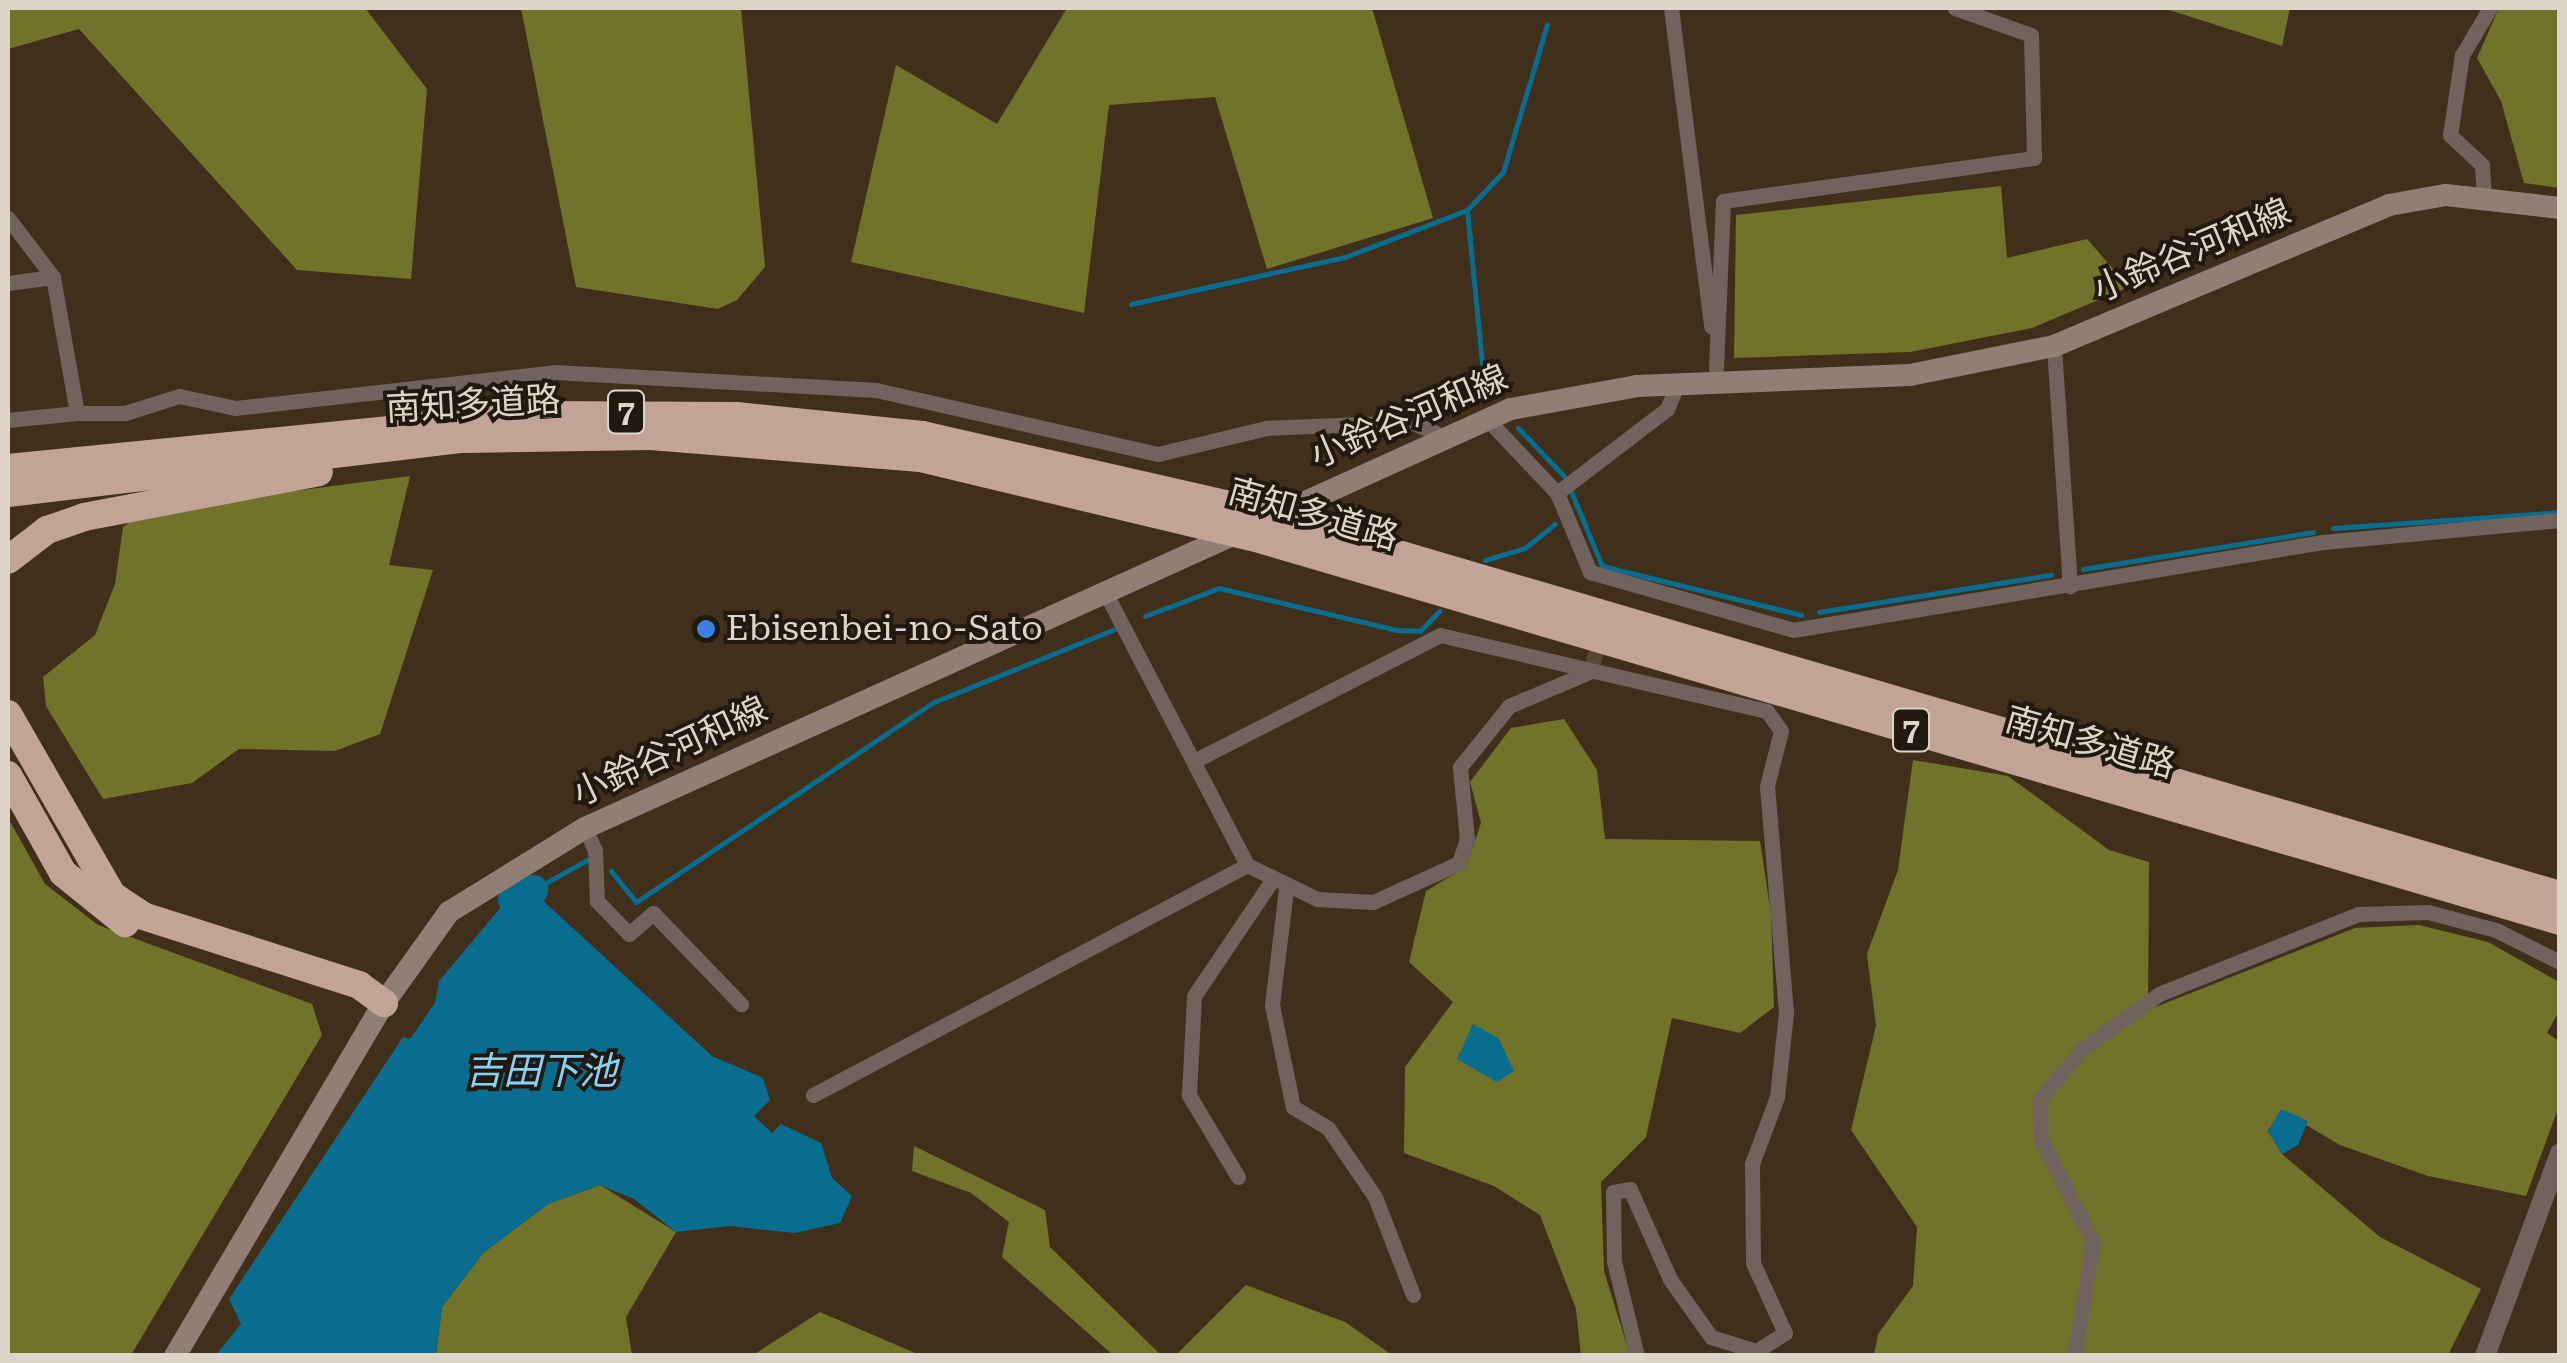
<!DOCTYPE html>
<html>
<head>
<meta charset="utf-8">
<style>
  body { margin:0 }
  #map { position:relative; width:2567px; height:1363px; overflow:hidden; background:#40301b; font-family:"Roboto Serif","Noto Sans JP",serif }
  div>[style] { position:absolute }
  .forest>* { inset:0; background:#707329 }
  .water>* { inset:0; background:#086d8f }
  .stream>* { height:5px; margin:-2.5px; padding:0 2.5px; transform-origin:2.5px; border-radius:2.5px; background:#086d8f }
  .river>* { height:30px; margin:-15px; padding:0 15px; transform-origin:15px; border-radius:15px; background:#086d8f }
  .minor-tunnel>* { height:15px; margin-top:-7.5px; transform-origin:0; background:repeating-linear-gradient(90deg,#584935 0 15px,transparent 0 23px) }
  .minor>* { height:15px; margin:-7.5px; padding:0 7.5px; transform-origin:7.5px; border-radius:7.5px; background:#70635e }
  .tertiary>* { height:20px; margin:-10px; padding:0 10px; transform-origin:10px; border-radius:10px; background:#70635e }
  .secondary>* { height:22px; margin:-11px; padding:0 11px; transform-origin:11px; border-radius:11px; background:#917e75 }
  .motorway>* { height:28px; margin:-14px; padding:0 14px; transform-origin:14px; border-radius:14px; background:#c2a497 }
  .dots>* { width:28px; height:28px; translate:-50% -50%; box-sizing:border-box; border:5px solid #211910; border-radius:50% }
  span { translate:-50% -50%; white-space:nowrap; text-align:center; line-height:1.15; -webkit-text-stroke:8px #211910; paint-order:stroke }
  .shield-label span { padding:2px 8px; background:#211910; border:2px solid; border-radius:8px; -webkit-text-stroke-width:0 }
  .shield-label { font-size:32px; color:#dfd4c8; font-weight:700 }
  .street-label { font-size:35px; color:#dfd4c8 }
  .poi-label { font-size:35px; color:#dfd4c8 }
  .left { translate:0 -50%; text-align:left }
  .water-label { font-size:38px; color:#86d2f6; font-style:italic }
  .frame { position:absolute; inset:0; border:10px solid #dfd4c8; pointer-events:none }
</style>
</head>
<body>
<div id="map">
  <div class="forest">
    <div style="clip-path:polygon(8px 8px,365px 8px,427px 89px,411px 279px,297px 270px,79px 29px,8px 49px)"></div>
    <div style="clip-path:polygon(521px 8px,741px 8px,765px 267px,737px 300px,718px 309px,576px 287px)"></div>
    <div style="clip-path:polygon(1067px 8px,1372px 8px,1433px 218px,1267px 269px,1215px 97px,1109px 105px,1084px 313px,851px 262px,896px 65px,997px 124px)"></div>
    <div style="clip-path:polygon(2163px 8px,2290px 8px,2282px 46px)"></div>
    <div style="clip-path:polygon(2499px 8px,2559px 8px,2559px 188px,2524px 183px,2501px 101px,2477px 58px)"></div>
    <div style="clip-path:polygon(2001px 186px,2007px 258px,2087px 239px,2129px 287px,2032px 328px,1910px 352px,1734px 358px,1736px 215px)"></div>
    <div style="clip-path:polygon(410px 476px,389px 565px,433px 570px,380px 734px,335px 751px,239px 749px,192px 783px,103px 799px,46px 706px,43px 677px,95px 635px,115px 584px,123px 527px,147px 510px)"></div>
    <div style="clip-path:polygon(1564px 719px,1597px 770px,1605px 839px,1760px 841px,1771px 914px,1774px 1007px,1740px 1033px,1672px 1018px,1646px 1137px,1601px 1182px,1604px 1271px,1630px 1355px,1581px 1355px,1576px 1309px,1540px 1215px,1494px 1186px,1404px 1153px,1405px 1067px,1453px 1002px,1409px 962px,1426px 891px,1466px 867px,1481px 823px,1470px 782px,1511px 728px)"></div>
    <div style="clip-path:polygon(1913px 760px,2008px 776px,2109px 850px,2149px 862px,2148px 1010px,2355px 928px,2419px 925px,2488px 942px,2559px 982px,2559px 1011px,2547px 1033px,2559px 1041px,2559px 1106px,2526px 1196px,2428px 1176px,2340px 1145px,2281px 1110px,2268px 1131px,2282px 1154px,2380px 1237px,2481px 1289px,2449px 1353px,1874px 1355px,1878px 1334px,1913px 1286px,1917px 1227px,1851px 1130px,1876px 1026px,1867px 954px,1898px 870px)"></div>
    <div style="clip-path:polygon(8px 818px,45px 884px,98px 925px,312px 1004px,322px 1035px,131px 1355px,8px 1355px)"></div>
    <div style="clip-path:polygon(914px 1146px,1045px 1210px,1050px 1247px,1161px 1355px,1113px 1355px,1002px 1257px,1009px 1222px,971px 1193px,912px 1171px)"></div>
    <div style="clip-path:polygon(600px 1185px,676px 1232px,626px 1317px,632px 1355px,436px 1356px,442px 1307px,483px 1253px,548px 1204px)"></div>
    <div style="clip-path:polygon(1246px 1285px,1345px 1322px,1392px 1355px,1176px 1355px)"></div>
    <div style="clip-path:polygon(820px 1312px,915px 1353px,916px 1355px,753px 1355px)"></div>
  </div>
  <div class="water">
    <div style="clip-path:polygon(511px 895px,516px 904px,539px 897px,712px 1056px,763px 1078px,770px 1100px,754px 1116px,772px 1133px,781px 1124px,821px 1143px,832px 1178px,852px 1196px,840px 1223px,795px 1233px,730px 1226px,676px 1232px,634px 1199px,600px 1185px,548px 1204px,483px 1253px,442px 1307px,436px 1355px,216px 1355px,241px 1324px,229px 1299px,403px 1037px,410px 1039px,435px 1003px,439px 981px)"></div>
    <div style="clip-path:polygon(1473px 1024px,1498px 1038px,1514px 1071px,1497px 1082px,1457px 1059px)"></div>
    <div style="clip-path:polygon(2281px 1109px,2308px 1121px,2298px 1145px,2282px 1154px,2268px 1131px)"></div>
  </div>
  <div class="stream">
    <div style="left:1467px;top:210px;width:52px;rotate:-46.5deg"></div>
    <div style="left:1503px;top:172px;width:154px;rotate:-73.4deg"></div>
    <div style="left:1131px;top:304px;width:219px;rotate:-12.4deg"></div>
    <div style="left:1345px;top:257px;width:131px;rotate:-21.1deg"></div>
    <div style="left:1467px;top:210px;width:186px;rotate:84.4deg"></div>
    <div style="left:1518px;top:428px;width:66px;rotate:46.2deg"></div>
    <div style="left:1570px;top:489px;width:83px;rotate:67.4deg"></div>
    <div style="left:1602px;top:566px;width:205px;rotate:13.8deg"></div>
    <div style="left:2333px;top:528px;width:228px;rotate:-4deg"></div>
    <div style="left:1485px;top:560px;width:42px;rotate:-16.7deg"></div>
    <div style="left:1525px;top:548px;width:38px;rotate:-39deg"></div>
    <div style="left:2083px;top:569px;width:233px;rotate:-9.1deg"></div>
    <div style="left:1819px;top:612px;width:235px;rotate:-9.1deg"></div>
    <div style="left:1145px;top:616px;width:79px;rotate:-20.7deg"></div>
    <div style="left:1219px;top:588px;width:183px;rotate:13.3deg"></div>
    <div style="left:1397px;top:630px;width:23px;rotate:2deg"></div>
    <div style="left:1420px;top:631px;width:28px;rotate:-46deg"></div>
    <div style="left:611px;top:871px;width:40px;rotate:51deg"></div>
    <div style="left:636px;top:902px;width:359px;rotate:-33.9deg"></div>
    <div style="left:934px;top:702px;width:197px;rotate:-22deg"></div>
    <div style="left:533px;top:890px;width:62px;rotate:-29.1deg"></div>
  </div>
  <div class="river">
    <div style="left:513px;top:899px;width:22px;rotate:-24deg"></div>
  </div>
  <div class="minor-tunnel">
    <div style="left:1593px;top:663px;width:68px;rotate:-72.9deg"></div>
  </div>
  <div class="minor">
    <div style="left:1671px;top:8px;width:321px;rotate:82.8deg"></div>
    <div style="left:2484px;top:196px;width:31px;rotate:-94deg"></div>
    <div style="left:2482px;top:165px;width:44px;rotate:-136.8deg"></div>
    <div style="left:2450px;top:135px;width:81px;rotate:-81.5deg"></div>
    <div style="left:2462px;top:55px;width:55px;rotate:-59.2deg"></div>
    <div style="left:8px;top:218px;width:74px;rotate:52.7deg"></div>
    <div style="left:53px;top:277px;width:138px;rotate:80deg"></div>
    <div style="left:77px;top:413px;width:48px"></div>
    <div style="left:125px;top:413px;width:57px;rotate:-17.5deg"></div>
    <div style="left:179px;top:396px;width:57px;rotate:12.1deg"></div>
    <div style="left:235px;top:408px;width:322px;rotate:-6.4deg"></div>
    <div style="left:555px;top:372px;width:322px;rotate:3.2deg"></div>
    <div style="left:876px;top:390px;width:289px;rotate:12.8deg"></div>
    <div style="left:1158px;top:454px;width:111px;rotate:-13.5deg"></div>
    <div style="left:1266px;top:428px;width:145px;rotate:-2.4deg"></div>
    <div style="left:1411px;top:422px;width:37px;rotate:24deg"></div>
    <div style="left:8px;top:283px;width:45px;rotate:-7.6deg"></div>
    <div style="left:2054px;top:346px;width:241px;rotate:86.2deg"></div>
    <div style="left:1716px;top:368px;width:167px;rotate:-87.6deg"></div>
    <div style="left:1723px;top:201px;width:314px;rotate:-7.9deg"></div>
    <div style="left:2034px;top:158px;width:123px;rotate:-91.4deg"></div>
    <div style="left:2031px;top:35px;width:81px;rotate:-160.4deg"></div>
    <div style="left:1487px;top:419px;width:102px;rotate:46.6deg"></div>
    <div style="left:1557px;top:493px;width:86px;rotate:67.3deg"></div>
    <div style="left:1590px;top:572px;width:211px;rotate:15.9deg"></div>
    <div style="left:1793px;top:630px;width:537px;rotate:-9.43deg"></div>
    <div style="left:2323px;top:542px;width:238px;rotate:-5.3deg"></div>
    <div style="left:8px;top:420px;width:69px;rotate:-5.8deg"></div>
    <div style="left:1557px;top:493px;width:138px;rotate:-37.4deg"></div>
    <div style="left:1667px;top:409px;width:26px;rotate:-67deg"></div>
    <div style="left:1104px;top:590px;width:310px;rotate:62.5deg"></div>
    <div style="left:1247px;top:865px;width:78px;rotate:25.9deg"></div>
    <div style="left:1317px;top:899px;width:56px;rotate:3.1deg"></div>
    <div style="left:1373px;top:902px;width:94px;rotate:-24.4deg"></div>
    <div style="left:1459px;top:863px;width:25px;rotate:-72deg"></div>
    <div style="left:1467px;top:839px;width:72px;rotate:-95.6deg"></div>
    <div style="left:1460px;top:767px;width:78px;rotate:-51.2deg"></div>
    <div style="left:1509px;top:706px;width:87px;rotate:-23deg"></div>
    <div style="left:1194px;top:761px;width:276px;rotate:-27.1deg"></div>
    <div style="left:1440px;top:635px;width:336px;rotate:13.1deg"></div>
    <div style="left:1767px;top:711px;width:24px;rotate:55deg"></div>
    <div style="left:1781px;top:731px;width:57px;rotate:104.3deg"></div>
    <div style="left:1767px;top:786px;width:228px;rotate:85.2deg"></div>
    <div style="left:1786px;top:1013px;width:84px;rotate:96.1deg"></div>
    <div style="left:1777px;top:1097px;width:72px;rotate:110.5deg"></div>
    <div style="left:1752px;top:1164px;width:99px;rotate:89.4deg"></div>
    <div style="left:1753px;top:1263px;width:77px;rotate:65.4deg"></div>
    <div style="left:1785px;top:1333px;width:34px;rotate:148deg"></div>
    <div style="left:1756px;top:1351px;width:47px;rotate:-162.7deg"></div>
    <div style="left:1711px;top:1337px;width:71px;rotate:-125.3deg"></div>
    <div style="left:1670px;top:1279px;width:98px;rotate:-114deg"></div>
    <div style="left:1630px;top:1189px;width:17px;rotate:170deg"></div>
    <div style="left:1613px;top:1192px;width:69px;rotate:89.2deg"></div>
    <div style="left:1614px;top:1261px;width:98px;rotate:76.4deg"></div>
    <div style="left:585px;top:828px;width:24px;rotate:66deg"></div>
    <div style="left:595px;top:850px;width:51px;rotate:87.8deg"></div>
    <div style="left:597px;top:901px;width:46px;rotate:45.9deg"></div>
    <div style="left:629px;top:934px;width:32px;rotate:-41deg"></div>
    <div style="left:653px;top:913px;width:127px;rotate:46deg"></div>
    <div style="left:1286px;top:889px;width:117px;rotate:96.9deg"></div>
    <div style="left:1272px;top:1005px;width:104px;rotate:78.4deg"></div>
    <div style="left:1293px;top:1107px;width:41px;rotate:31deg"></div>
    <div style="left:1328px;top:1128px;width:83px;rotate:55.7deg"></div>
    <div style="left:1375px;top:1197px;width:105px;rotate:68.8deg"></div>
    <div style="left:813px;top:1095px;width:491px;rotate:-27.9deg"></div>
    <div style="left:1238px;top:1177px;width:96px;rotate:-120.9deg"></div>
    <div style="left:1189px;top:1095px;width:99px;rotate:-87.1deg"></div>
    <div style="left:1194px;top:996px;width:138px;rotate:-56deg"></div>
    <div style="left:2074px;top:1356px;width:116px;rotate:-80.5deg"></div>
    <div style="left:2093px;top:1242px;width:115px;rotate:-116.8deg"></div>
    <div style="left:2041px;top:1139px;width:40px;rotate:-91.4deg"></div>
    <div style="left:2040px;top:1099px;width:65px;rotate:-50deg"></div>
    <div style="left:2082px;top:1049px;width:95px;rotate:-35.5deg"></div>
    <div style="left:2159px;top:994px;width:214px;rotate:-21.9deg"></div>
    <div style="left:2358px;top:914px;width:70px;rotate:-1.6deg"></div>
    <div style="left:2428px;top:912px;width:70px;rotate:14.8deg"></div>
    <div style="left:2496px;top:930px;width:72px;rotate:26.6deg"></div>
  </div>
  <div class="tertiary">
    <div style="left:2485px;top:1356px;width:216px;rotate:-69.7deg"></div>
  </div>
  <div class="secondary">
    <div style="left:175px;top:1356px;width:410px;rotate:-59.4deg"></div>
    <div style="left:384px;top:1003px;width:112px;rotate:-54.5deg"></div>
    <div style="left:449px;top:912px;width:160px;rotate:-31.7deg"></div>
    <div style="left:585px;top:828px;width:1016px;rotate:-24.35deg"></div>
    <div style="left:1511px;top:409px;width:128px;rotate:-10.3deg"></div>
    <div style="left:1637px;top:386px;width:273px;rotate:-2.3deg"></div>
    <div style="left:1910px;top:375px;width:147px;rotate:-11.4deg"></div>
    <div style="left:2054px;top:346px;width:363px;rotate:-22.8deg"></div>
    <div style="left:2389px;top:205px;width:58px;rotate:-10deg"></div>
    <div style="left:2446px;top:195px;width:115px;rotate:6.5deg"></div>
  </div>
  <div class="motorway">
    <div style="left:8px;top:468px;width:534px;rotate:-5.7deg"></div>
    <div style="left:539px;top:415px;width:197px;rotate:0.3deg"></div>
    <div style="left:736px;top:416px;width:187px;rotate:5.8deg"></div>
    <div style="left:922px;top:435px;width:324px;rotate:12.8deg"></div>
    <div style="left:1238px;top:507px;width:1378px;rotate:16.36deg"></div>
    <div style="left:8px;top:493px;width:457px;rotate:-6.8deg"></div>
    <div style="left:462px;top:439px;width:189px;rotate:-0.9deg"></div>
    <div style="left:651px;top:436px;width:270px;rotate:4.7deg"></div>
    <div style="left:920px;top:458px;width:353px;rotate:13.4deg"></div>
    <div style="left:1263px;top:540px;width:1352px;rotate:16.37deg"></div>
    <div style="left:8px;top:560px;width:49px;rotate:-37.6deg"></div>
    <div style="left:47px;top:530px;width:39px;rotate:-19deg"></div>
    <div style="left:84px;top:517px;width:239px;rotate:-10.8deg"></div>
    <div style="left:8px;top:714px;width:209px;rotate:60.1deg"></div>
    <div style="left:112px;top:895px;width:37px;rotate:34deg"></div>
    <div style="left:143px;top:916px;width:227px;rotate:17.7deg"></div>
    <div style="left:359px;top:985px;width:31px;rotate:36deg"></div>
    <div style="left:8px;top:775px;width:112px;rotate:60.7deg"></div>
    <div style="left:63px;top:873px;width:80px;rotate:38.9deg"></div>
  </div>
  <div class="dots">
    <div style="left:706px;top:629px;background:#3f7fe0"></div>
  </div>
  <div class="shield-label">
    <span style="left:626px;top:412px">7</span>
    <span style="left:1911px;top:730px">7</span>
  </div>
  <div class="street-label">
    <span style="left:2192px;top:251px;rotate:-23deg">小鈴谷河和線</span>
    <span style="left:473px;top:405px;rotate:-3deg">南知多道路</span>
    <span style="left:1409px;top:417px;rotate:-23deg">小鈴谷河和線</span>
    <span style="left:1313px;top:515px;rotate:16deg">南知多道路</span>
    <span style="left:2090px;top:743px;rotate:16deg">南知多道路</span>
    <span style="left:670px;top:752px;rotate:-25deg">小鈴谷河和線</span>
  </div>
  <div class="poi-label">
    <span class="left" style="left:726px;top:629px">Ebisenbei-no-Sato</span>
  </div>
  <div class="water-label">
    <span style="left:541px;top:1072px">吉田下池</span>
  </div>
  <div class="frame"></div>
</div>
</body>
</html>
